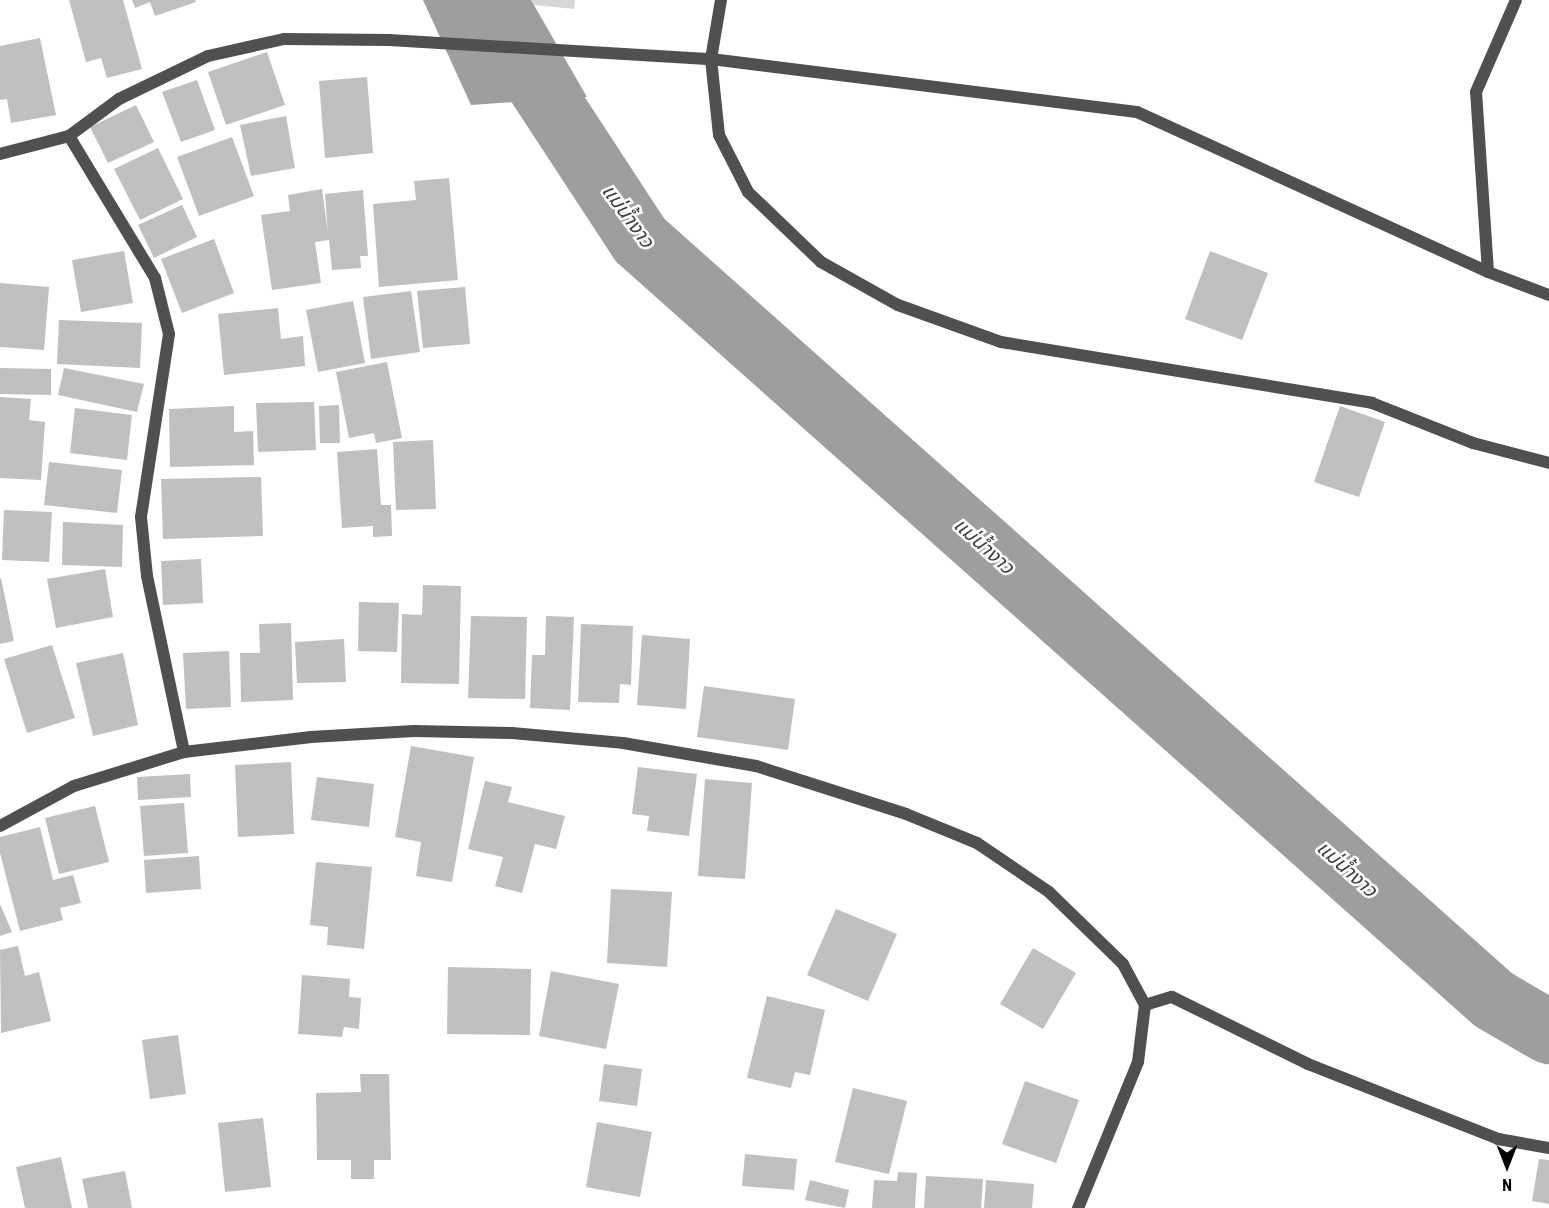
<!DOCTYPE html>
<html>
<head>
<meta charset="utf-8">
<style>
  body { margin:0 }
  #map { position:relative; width:1549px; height:1208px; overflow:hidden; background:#fff; font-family:"Roboto Condensed","Noto Sans Thai",sans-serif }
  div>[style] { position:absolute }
  .green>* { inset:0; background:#d7d7d7 }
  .water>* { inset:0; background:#9e9e9e }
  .river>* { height:64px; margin:-32px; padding:0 32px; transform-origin:32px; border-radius:32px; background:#9e9e9e }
  .building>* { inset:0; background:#c0c0c0 }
  .street>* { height:12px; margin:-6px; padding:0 6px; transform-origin:6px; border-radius:6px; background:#505050 }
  span { translate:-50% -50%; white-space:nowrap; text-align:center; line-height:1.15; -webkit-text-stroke:5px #fff; paint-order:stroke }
  .water-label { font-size:20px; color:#3f3f3f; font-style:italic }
  .north { position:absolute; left:1477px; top:1136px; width:60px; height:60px; -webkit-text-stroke:4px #fff; paint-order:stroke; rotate:180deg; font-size:16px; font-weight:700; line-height:24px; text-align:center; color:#000 }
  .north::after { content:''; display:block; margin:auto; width:21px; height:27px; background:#000; clip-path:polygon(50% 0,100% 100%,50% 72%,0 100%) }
</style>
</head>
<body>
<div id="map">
  <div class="green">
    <div style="clip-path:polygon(531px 0,575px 0,574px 9px,534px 5px)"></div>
  </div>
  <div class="water">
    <div style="clip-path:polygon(423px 0,531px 0,587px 97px,471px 105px)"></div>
  </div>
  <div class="river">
    <div style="left:483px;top:0;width:287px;rotate:56.8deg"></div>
    <div style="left:640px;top:240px;width:1143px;rotate:41.67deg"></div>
    <div style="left:1494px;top:1000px;width:64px;rotate:30.2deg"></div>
  </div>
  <div class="building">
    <div style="clip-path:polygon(69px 0,123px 0,142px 69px,107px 78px,101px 58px,86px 62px)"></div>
    <div style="clip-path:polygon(132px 0,195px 0,196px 2px,155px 16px,150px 2px,135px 8px)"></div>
    <div style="clip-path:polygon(40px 38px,56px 115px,11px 123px,7px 99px,0 100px,0 46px)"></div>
    <div style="clip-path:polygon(267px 52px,285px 105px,226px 125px,208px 72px)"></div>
    <div style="clip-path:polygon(367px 77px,373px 153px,325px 158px,319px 81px)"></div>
    <div style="clip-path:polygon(197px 80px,215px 130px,181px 142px,162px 92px)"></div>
    <div style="clip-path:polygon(136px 105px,154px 142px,108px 163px,90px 127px)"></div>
    <div style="clip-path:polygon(286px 116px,295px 168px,251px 176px,240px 125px)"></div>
    <div style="clip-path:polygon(232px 137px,254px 196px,199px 216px,177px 157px)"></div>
    <div style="clip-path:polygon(158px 148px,183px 199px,140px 220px,114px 169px)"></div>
    <div style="clip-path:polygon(449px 178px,458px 280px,379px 287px,373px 204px,416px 200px,414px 181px)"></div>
    <div style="clip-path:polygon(322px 189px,328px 233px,325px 194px,363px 190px,368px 256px,360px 256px,361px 268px,332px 270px,329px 240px,315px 242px,321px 283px,272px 290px,261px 215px,290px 211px,288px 195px)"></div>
    <div style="clip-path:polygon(182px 205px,197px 237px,154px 258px,138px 225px)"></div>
    <div style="clip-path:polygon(214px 239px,234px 293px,182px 313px,161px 259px)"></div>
    <div style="clip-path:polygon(124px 251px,133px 303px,81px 312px,72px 260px)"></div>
    <div style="clip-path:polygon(1210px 251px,1268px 273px,1242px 340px,1185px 319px)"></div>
    <div style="clip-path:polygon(0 283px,49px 287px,44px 350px,0 347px)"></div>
    <div style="clip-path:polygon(465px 287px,470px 344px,423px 348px,417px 291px)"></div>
    <div style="clip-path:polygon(411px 291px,420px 352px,371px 359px,363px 297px)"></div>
    <div style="clip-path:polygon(353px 301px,365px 363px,318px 372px,306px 310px)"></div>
    <div style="clip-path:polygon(278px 308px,281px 339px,303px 336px,305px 366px,224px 375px,218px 314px)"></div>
    <div style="clip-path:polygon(59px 320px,142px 323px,140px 368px,57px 364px)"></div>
    <div style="clip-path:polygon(387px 362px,402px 438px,376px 443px,374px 433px,349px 438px,336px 372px)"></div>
    <div style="clip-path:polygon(0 368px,51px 369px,51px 395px,0 394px)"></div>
    <div style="clip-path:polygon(64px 368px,144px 384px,137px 412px,58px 395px)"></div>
    <div style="clip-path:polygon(0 397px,31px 399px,29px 420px,45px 422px,41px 480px,0 478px)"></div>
    <div style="clip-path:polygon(314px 402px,316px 450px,258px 452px,256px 403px)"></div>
    <div style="clip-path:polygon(339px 405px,340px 443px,320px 443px,319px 406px)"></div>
    <div style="clip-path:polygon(234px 406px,234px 432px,253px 431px,254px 465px,170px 467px,169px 409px)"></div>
    <div style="clip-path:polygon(1340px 406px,1385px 422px,1359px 497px,1314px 482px)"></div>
    <div style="clip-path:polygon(75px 408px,132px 415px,127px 460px,70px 453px)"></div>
    <div style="clip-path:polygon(433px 440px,436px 509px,396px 510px,393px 442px)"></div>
    <div style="clip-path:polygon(377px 449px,381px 505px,391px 505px,392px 536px,373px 537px,373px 526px,342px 528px,337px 452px)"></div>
    <div style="clip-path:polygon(49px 462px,122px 470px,117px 513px,44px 505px)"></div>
    <div style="clip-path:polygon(261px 477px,263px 536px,163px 539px,161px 479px)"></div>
    <div style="clip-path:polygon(4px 510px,52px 512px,49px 562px,2px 560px)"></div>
    <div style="clip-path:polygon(63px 522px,123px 525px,122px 567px,62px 565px)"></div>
    <div style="clip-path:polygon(201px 559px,203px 603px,163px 605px,161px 561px)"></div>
    <div style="clip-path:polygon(105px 569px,113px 617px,56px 628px,47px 579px)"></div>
    <div style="clip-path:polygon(1px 578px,14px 641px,0 644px,0 579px)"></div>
    <div style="clip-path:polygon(423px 585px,461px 586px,459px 684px,401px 683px,402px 614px,422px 615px)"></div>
    <div style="clip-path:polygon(359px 602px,399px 603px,397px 652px,358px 651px)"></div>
    <div style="clip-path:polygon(471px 616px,527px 617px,525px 699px,468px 698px)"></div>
    <div style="clip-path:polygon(546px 616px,574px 617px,570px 710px,530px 708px,532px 655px,545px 655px)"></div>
    <div style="clip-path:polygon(291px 623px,293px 700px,241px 702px,240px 653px,260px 653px,259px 624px)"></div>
    <div style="clip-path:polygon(581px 624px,633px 626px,631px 685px,620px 684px,619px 703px,578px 702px)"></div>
    <div style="clip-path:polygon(642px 635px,690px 639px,686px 709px,637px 705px)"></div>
    <div style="clip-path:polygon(344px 639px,346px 682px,297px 683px,295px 642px)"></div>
    <div style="clip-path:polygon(52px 645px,75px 718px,27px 733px,4px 659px)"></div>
    <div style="clip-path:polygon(229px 651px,231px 707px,186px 709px,183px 653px)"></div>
    <div style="clip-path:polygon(123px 653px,138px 725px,93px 736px,76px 663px)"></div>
    <div style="clip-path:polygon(704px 686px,795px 699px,788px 750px,697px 737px)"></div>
    <div style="clip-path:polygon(411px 746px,474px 757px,452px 882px,416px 876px,421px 842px,395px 837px)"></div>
    <div style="clip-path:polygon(291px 762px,294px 834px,238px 837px,235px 765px)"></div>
    <div style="clip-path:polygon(638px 767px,697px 774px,689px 836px,647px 831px,649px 816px,632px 814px)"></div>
    <div style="clip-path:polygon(190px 774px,191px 797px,138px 800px,137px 777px)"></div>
    <div style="clip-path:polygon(317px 777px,374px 784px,369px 827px,311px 820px)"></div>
    <div style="clip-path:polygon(705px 779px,752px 783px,745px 879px,698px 876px)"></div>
    <div style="clip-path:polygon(485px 781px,512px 787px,508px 802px,565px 816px,556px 849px,535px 844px,522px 893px,495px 886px,503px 857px,468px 849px)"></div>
    <div style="clip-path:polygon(184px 803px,188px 853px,144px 856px,140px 806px)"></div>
    <div style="clip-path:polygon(95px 806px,109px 862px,59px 874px,45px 818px)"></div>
    <div style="clip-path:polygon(40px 827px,53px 880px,73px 875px,81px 903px,60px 908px,63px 920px,20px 931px,0 853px,0 837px)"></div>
    <div style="clip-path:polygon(199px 856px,201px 889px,146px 893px,144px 860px)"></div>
    <div style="clip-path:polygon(316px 862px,372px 867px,364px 949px,327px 945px,328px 927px,310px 925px)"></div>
    <div style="clip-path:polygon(611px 889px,672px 892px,667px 967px,607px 963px)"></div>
    <div style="clip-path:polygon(0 904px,12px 932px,0 936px)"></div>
    <div style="clip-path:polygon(836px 909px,897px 934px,868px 1001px,807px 975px)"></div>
    <div style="clip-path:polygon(18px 946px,25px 976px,39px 972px,51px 1021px,1px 1033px,0 950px)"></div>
    <div style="clip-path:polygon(1033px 948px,1076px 973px,1043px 1029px,1000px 1004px)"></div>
    <div style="clip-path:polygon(448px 967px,531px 969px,530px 1035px,447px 1034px)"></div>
    <div style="clip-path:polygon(551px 971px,619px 984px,606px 1049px,539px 1036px)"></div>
    <div style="clip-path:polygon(302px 975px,350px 979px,349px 997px,361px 998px,359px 1029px,344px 1027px,342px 1037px,298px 1034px)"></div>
    <div style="clip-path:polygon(767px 996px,825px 1010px,810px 1075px,795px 1072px,791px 1088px,747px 1078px)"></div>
    <div style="clip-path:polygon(178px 1035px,186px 1094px,150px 1099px,142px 1040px)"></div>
    <div style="clip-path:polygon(604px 1064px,642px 1069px,637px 1106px,599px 1101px)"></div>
    <div style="clip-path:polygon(360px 1074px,389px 1074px,391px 1160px,374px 1160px,374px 1179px,351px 1179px,351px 1160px,317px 1160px,316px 1093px,361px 1092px)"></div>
    <div style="clip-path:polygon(1025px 1081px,1079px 1100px,1056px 1163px,1002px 1144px)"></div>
    <div style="clip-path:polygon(853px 1088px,907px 1101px,889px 1174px,835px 1162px)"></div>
    <div style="clip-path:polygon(263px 1118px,271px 1187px,225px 1192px,218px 1123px)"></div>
    <div style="clip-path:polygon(597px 1122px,652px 1132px,640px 1197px,586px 1187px)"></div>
    <div style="clip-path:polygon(745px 1154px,797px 1159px,794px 1190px,742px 1186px)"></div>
    <div style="clip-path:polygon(61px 1157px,72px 1208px,25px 1208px,16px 1167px)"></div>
    <div style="clip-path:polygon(1539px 1159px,1549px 1160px,1549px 1204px,1532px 1201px)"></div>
    <div style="clip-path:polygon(125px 1171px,132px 1208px,88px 1208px,82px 1179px)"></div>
    <div style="clip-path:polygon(898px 1172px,917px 1173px,915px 1208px,872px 1208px,874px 1180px,897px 1181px)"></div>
    <div style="clip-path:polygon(926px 1176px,983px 1179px,981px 1208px,924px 1208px)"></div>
    <div style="clip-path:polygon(810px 1180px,849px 1190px,845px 1208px,805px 1200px)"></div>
    <div style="clip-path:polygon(986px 1180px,1034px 1184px,1032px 1208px,984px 1208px)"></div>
  </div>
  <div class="street">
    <div style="left:721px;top:0;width:60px;rotate:99.6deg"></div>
    <div style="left:711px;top:59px;width:76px;rotate:84deg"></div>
    <div style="left:719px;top:135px;width:64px;rotate:63deg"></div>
    <div style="left:748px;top:192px;width:101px;rotate:43.8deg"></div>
    <div style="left:821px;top:262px;width:88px;rotate:29.2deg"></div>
    <div style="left:898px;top:305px;width:109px;rotate:19.8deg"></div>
    <div style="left:1001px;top:342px;width:376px;rotate:9.3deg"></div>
    <div style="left:1372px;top:403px;width:109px;rotate:21.6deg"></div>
    <div style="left:1473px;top:443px;width:79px;rotate:14.7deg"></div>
    <div style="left:69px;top:136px;width:166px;rotate:58.8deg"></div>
    <div style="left:155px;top:278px;width:58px;rotate:76deg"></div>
    <div style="left:169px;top:334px;width:185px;rotate:98.7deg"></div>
    <div style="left:141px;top:517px;width:59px;rotate:84.2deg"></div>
    <div style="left:147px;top:576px;width:180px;rotate:78.1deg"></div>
    <div style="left:0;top:154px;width:71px;rotate:-14.6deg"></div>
    <div style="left:69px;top:136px;width:62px;rotate:-36.5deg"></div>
    <div style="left:119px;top:99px;width:99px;rotate:-25.8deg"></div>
    <div style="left:208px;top:56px;width:78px;rotate:-12.6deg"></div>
    <div style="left:284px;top:39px;width:105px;rotate:0.5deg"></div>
    <div style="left:389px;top:40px;width:323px;rotate:3.4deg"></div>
    <div style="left:711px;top:59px;width:429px;rotate:7.1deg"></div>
    <div style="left:1137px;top:112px;width:386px;rotate:24.5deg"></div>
    <div style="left:1488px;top:272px;width:65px;rotate:20.7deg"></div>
    <div style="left:1488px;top:272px;width:180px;rotate:-93.8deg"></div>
    <div style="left:1476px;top:92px;width:100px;rotate:-66.5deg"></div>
    <div style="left:0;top:826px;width:84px;rotate:-28.4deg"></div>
    <div style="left:74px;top:786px;width:115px;rotate:-17.2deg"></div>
    <div style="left:184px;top:752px;width:128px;rotate:-6.7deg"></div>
    <div style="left:311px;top:737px;width:103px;rotate:-3.3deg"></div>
    <div style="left:414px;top:731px;width:98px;rotate:1.2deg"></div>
    <div style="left:512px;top:733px;width:111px;rotate:5.1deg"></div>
    <div style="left:623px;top:743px;width:135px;rotate:9.8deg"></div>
    <div style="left:756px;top:766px;width:157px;rotate:17.7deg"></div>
    <div style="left:906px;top:814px;width:77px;rotate:22.2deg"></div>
    <div style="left:977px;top:843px;width:87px;rotate:34.2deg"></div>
    <div style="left:1049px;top:892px;width:103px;rotate:44.2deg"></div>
    <div style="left:1123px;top:964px;width:47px;rotate:61.8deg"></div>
    <div style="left:1145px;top:1005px;width:57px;rotate:97deg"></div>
    <div style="left:1138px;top:1062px;width:158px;rotate:112.3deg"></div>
    <div style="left:1145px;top:1005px;width:28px;rotate:-17deg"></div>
    <div style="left:1172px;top:997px;width:152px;rotate:26.2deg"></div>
    <div style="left:1308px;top:1064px;width:204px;rotate:21.5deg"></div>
    <div style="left:1498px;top:1139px;width:52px;rotate:10deg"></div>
  </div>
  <div class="water-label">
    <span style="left:628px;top:216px;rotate:54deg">แม่น้ำงาว</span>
    <span style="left:984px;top:546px;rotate:42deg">แม่น้ำงาว</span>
    <span style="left:1347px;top:869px;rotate:42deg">แม่น้ำงาว</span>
  </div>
  <div class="north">N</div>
</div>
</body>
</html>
